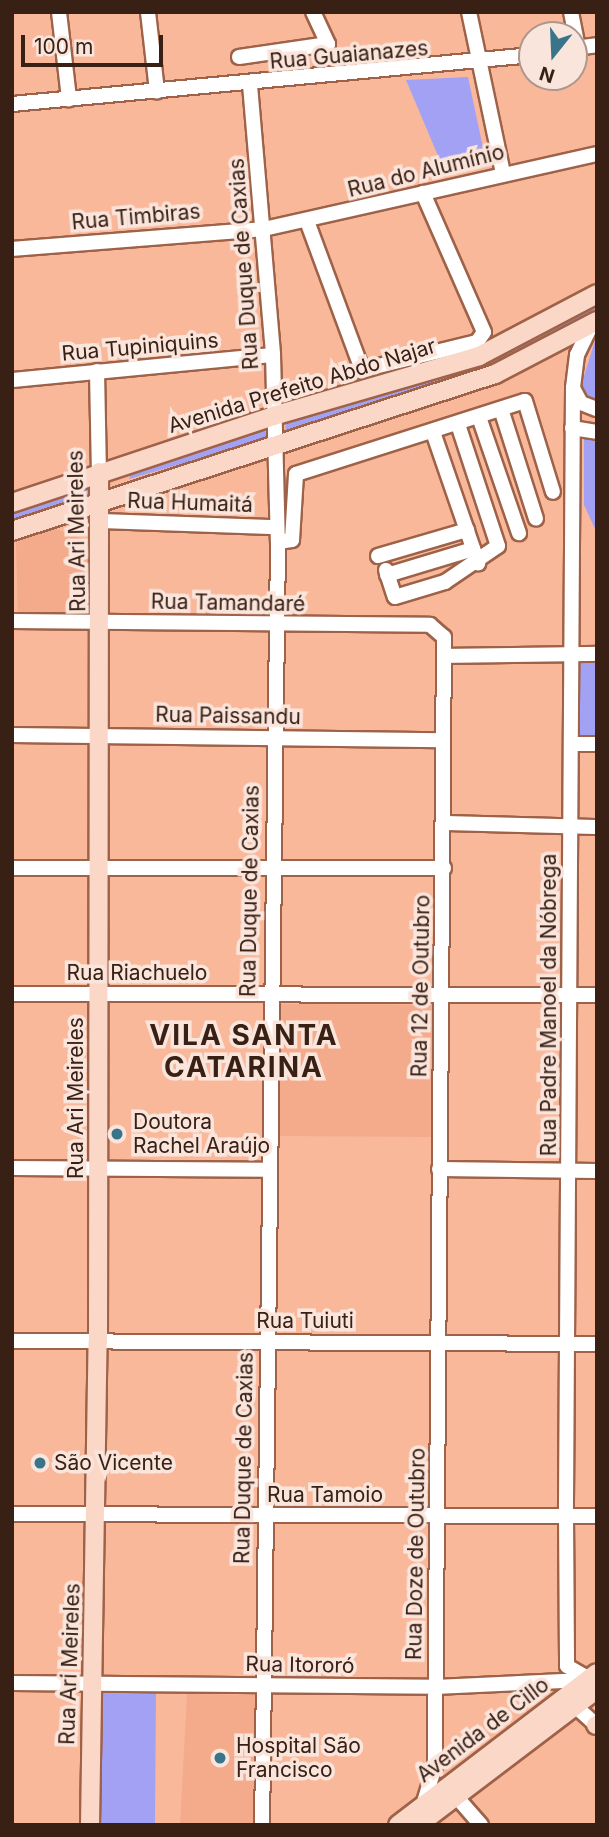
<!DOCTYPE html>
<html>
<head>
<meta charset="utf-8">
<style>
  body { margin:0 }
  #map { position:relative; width:609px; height:1837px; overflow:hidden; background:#fab89b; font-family:Inter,sans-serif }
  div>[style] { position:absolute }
  .built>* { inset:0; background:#f3ab8c }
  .green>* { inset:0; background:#a3a1f4 }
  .roads { filter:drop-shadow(2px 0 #9e6248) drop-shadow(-2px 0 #9e6248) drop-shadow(0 2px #9e6248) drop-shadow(0 -2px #9e6248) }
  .minor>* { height:14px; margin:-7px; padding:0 7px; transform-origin:7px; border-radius:7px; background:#fff }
  .major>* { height:18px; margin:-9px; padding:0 9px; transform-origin:9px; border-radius:9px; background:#fbd7c7 }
  .dots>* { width:19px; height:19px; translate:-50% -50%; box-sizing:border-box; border:4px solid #fae5dc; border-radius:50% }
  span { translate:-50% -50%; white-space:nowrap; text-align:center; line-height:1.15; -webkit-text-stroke:7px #fae5dc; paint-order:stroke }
  .street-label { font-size:21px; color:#392015 }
  .poi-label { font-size:21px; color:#392015 }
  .left { translate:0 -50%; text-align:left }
  .district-label { font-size:28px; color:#392015; font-weight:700; letter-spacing:2px }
  .frame { position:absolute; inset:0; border:14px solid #392015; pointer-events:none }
  .north { position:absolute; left:518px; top:21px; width:70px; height:70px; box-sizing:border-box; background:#fae5dc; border:2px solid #ad968c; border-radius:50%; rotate:198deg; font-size:19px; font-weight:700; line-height:28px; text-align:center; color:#392015 }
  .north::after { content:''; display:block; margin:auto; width:24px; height:32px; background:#38758b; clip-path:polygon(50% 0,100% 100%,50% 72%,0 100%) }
  .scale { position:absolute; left:21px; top:35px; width:142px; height:32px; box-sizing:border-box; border:4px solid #392015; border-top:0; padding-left:9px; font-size:21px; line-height:24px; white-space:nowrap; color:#392015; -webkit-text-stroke:5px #fae5dc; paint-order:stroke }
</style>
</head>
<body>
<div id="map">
  <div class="built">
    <div style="clip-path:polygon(51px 527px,94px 543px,96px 622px,18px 618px,16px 543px)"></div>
    <div style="clip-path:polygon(278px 1004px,433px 1005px,432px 1137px,277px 1136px)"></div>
    <div style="clip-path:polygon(187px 1694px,259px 1695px,258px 1825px,180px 1825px)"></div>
  </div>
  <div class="green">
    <div style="clip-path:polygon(468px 77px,486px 162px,444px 170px,406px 80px)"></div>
    <div style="clip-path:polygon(597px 298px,597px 311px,504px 363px,285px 433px,286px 420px,497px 355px)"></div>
    <div style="clip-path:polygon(597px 334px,597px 403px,580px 389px)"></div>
    <div style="clip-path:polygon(261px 428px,268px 434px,263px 440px,129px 479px,132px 471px)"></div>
    <div style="clip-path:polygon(584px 436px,597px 439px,597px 533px,584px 505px)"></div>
    <div style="clip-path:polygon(88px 483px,88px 496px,12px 519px,12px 508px)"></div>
    <div style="clip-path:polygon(576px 659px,597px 659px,597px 738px,578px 738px)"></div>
    <div style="clip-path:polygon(101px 1689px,156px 1689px,155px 1825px,99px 1825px)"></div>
  </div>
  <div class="roads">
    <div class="minor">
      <div style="left:59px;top:12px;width:88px;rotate:83.4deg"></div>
      <div style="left:148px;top:12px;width:80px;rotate:83.5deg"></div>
      <div style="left:469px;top:12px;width:165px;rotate:78.1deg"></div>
      <div style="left:571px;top:12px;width:37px;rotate:79deg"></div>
      <div style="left:574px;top:48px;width:23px;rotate:-7deg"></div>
      <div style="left:239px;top:57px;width:90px;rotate:-8.3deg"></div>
      <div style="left:328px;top:44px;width:35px;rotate:-115deg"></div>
      <div style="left:250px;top:85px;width:271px;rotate:85.1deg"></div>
      <div style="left:273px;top:355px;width:187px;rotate:88.5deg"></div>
      <div style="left:278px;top:542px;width:1283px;rotate:90.71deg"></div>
      <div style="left:12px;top:104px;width:522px;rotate:-5.38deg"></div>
      <div style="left:307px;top:221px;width:159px;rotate:69.7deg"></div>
      <div style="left:362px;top:370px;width:118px;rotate:-13.7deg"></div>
      <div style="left:477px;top:342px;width:12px;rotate:-55deg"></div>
      <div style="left:484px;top:332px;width:152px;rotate:-113.7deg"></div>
      <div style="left:12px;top:249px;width:253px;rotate:-4.5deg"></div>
      <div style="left:264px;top:229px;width:341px;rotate:-12.7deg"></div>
      <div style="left:592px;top:324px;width:34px;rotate:116deg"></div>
      <div style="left:577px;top:355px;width:33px;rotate:97deg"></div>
      <div style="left:573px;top:388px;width:1128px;rotate:90.36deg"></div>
      <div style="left:566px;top:1516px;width:150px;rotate:89.6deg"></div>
      <div style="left:567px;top:1666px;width:32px;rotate:30deg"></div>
      <div style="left:97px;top:371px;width:101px;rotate:88.9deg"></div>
      <div style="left:12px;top:380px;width:262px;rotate:-5.5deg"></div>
      <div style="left:573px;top:388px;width:17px;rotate:62deg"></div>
      <div style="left:581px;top:403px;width:17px;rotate:21deg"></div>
      <div style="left:501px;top:409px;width:115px;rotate:72.3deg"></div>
      <div style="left:479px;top:417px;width:123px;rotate:71deg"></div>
      <div style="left:572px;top:428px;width:25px;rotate:9deg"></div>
      <div style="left:433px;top:432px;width:139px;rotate:71deg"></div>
      <div style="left:101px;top:521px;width:176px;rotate:2deg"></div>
      <div style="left:278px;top:542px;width:14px;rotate:-8deg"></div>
      <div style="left:292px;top:540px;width:66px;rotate:-86.5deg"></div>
      <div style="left:296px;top:474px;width:240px;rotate:-17.7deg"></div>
      <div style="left:525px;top:401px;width:95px;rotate:72.9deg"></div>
      <div style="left:378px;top:556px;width:93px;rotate:-16.3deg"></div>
      <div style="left:386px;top:570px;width:28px;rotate:72deg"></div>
      <div style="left:395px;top:597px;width:52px;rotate:-16.7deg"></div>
      <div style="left:445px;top:582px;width:64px;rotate:-34.2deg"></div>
      <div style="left:498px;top:546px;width:128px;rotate:-108.2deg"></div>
      <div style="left:387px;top:575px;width:90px;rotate:-16.8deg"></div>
      <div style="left:12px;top:621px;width:418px;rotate:0.5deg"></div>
      <div style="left:430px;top:625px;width:18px;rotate:41deg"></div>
      <div style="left:444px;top:637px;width:1129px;rotate:90.46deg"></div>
      <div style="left:435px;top:1766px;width:39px;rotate:107deg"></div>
      <div style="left:447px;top:656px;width:150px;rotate:-0.8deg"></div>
      <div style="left:12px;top:735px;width:430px;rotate:0.7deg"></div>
      <div style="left:574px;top:744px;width:23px"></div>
      <div style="left:444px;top:823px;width:153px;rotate:1.5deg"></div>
      <div style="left:12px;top:868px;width:432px"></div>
      <div style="left:12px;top:994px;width:585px;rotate:0.1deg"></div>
      <div style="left:12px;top:1168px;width:256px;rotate:0.4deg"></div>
      <div style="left:439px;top:1169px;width:158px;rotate:0.7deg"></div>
      <div style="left:12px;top:1341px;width:585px;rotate:0.29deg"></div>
      <div style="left:12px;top:1514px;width:585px;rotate:0.2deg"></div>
      <div style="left:12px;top:1683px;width:423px;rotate:0.5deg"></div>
      <div style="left:435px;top:1687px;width:150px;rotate:-2.7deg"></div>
      <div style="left:574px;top:1705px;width:31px;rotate:42deg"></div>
      <div style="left:454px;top:1794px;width:41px;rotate:48.9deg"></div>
    </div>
    <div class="major">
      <div style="left:12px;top:503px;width:275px;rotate:-18.4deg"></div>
      <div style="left:273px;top:416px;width:215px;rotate:-16.2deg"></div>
      <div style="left:479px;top:356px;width:133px;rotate:-27.7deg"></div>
      <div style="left:12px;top:531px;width:508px;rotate:-18.01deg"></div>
      <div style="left:495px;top:374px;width:115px;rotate:-27.5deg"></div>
      <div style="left:596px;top:1725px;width:1px"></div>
      <div style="left:90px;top:1825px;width:484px;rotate:-89.1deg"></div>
      <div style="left:98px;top:1341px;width:869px;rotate:-89.93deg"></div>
      <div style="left:398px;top:1825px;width:250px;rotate:-37.4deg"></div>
      <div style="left:418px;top:1825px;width:225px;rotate:-37.2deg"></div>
    </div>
  </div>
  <div class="dots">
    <div style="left:117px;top:1134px;background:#38758b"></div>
    <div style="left:40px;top:1463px;background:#38758b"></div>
    <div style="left:220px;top:1758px;background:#38758b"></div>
  </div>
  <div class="street-label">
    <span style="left:349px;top:55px;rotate:-5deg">Rua Guaianazes</span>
    <span style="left:426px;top:171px;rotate:-14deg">Rua do Alumínio</span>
    <span style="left:136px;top:217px;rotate:-5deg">Rua Timbiras</span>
    <span style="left:244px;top:264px;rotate:-94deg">Rua Duque de Caxias</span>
    <span style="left:140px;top:347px;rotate:-5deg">Rua Tupiniquins</span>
    <span style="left:302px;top:386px;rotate:-17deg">Avenida Prefeito Abdo Najar</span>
    <span style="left:190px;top:503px;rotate:2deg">Rua Humaitá</span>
    <span style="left:77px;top:531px;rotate:-91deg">Rua Ari Meireles</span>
    <span style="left:228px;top:603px;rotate:1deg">Rua Tamandaré</span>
    <span style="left:228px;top:716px;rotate:1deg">Rua Paissandu</span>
    <span style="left:250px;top:891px;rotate:-89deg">Rua Duque de Caxias</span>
    <span style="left:137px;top:973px">Rua Riachuelo</span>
    <span style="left:421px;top:986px;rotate:-89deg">Rua 12 de Outubro</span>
    <span style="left:549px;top:1005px;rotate:-90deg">Rua Padre Manoel da Nóbrega</span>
    <span style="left:76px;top:1098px;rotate:-90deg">Rua Ari Meireles</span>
    <span style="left:305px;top:1321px">Rua Tuiuti</span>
    <span style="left:244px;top:1458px;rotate:-89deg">Rua Duque de Caxias</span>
    <span style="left:325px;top:1495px">Rua Tamoio</span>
    <span style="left:416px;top:1554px;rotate:-89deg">Rua Doze de Outubro</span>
    <span style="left:70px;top:1664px;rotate:-88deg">Rua Ari Meireles</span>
    <span style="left:300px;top:1665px;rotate:1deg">Rua Itororó</span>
    <span style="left:483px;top:1730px;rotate:-37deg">Avenida de Cillo</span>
  </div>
  <div class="poi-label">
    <span class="left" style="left:133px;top:1134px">Doutora<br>Rachel Araújo</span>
    <span class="left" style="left:54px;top:1463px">São Vicente</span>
    <span class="left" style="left:236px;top:1758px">Hospital São<br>Francisco</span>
  </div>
  <div class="district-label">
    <span style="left:244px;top:1051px">VILA SANTA<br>CATARINA</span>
  </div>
  <div class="frame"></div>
  <div class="north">N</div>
  <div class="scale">100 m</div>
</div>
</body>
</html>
